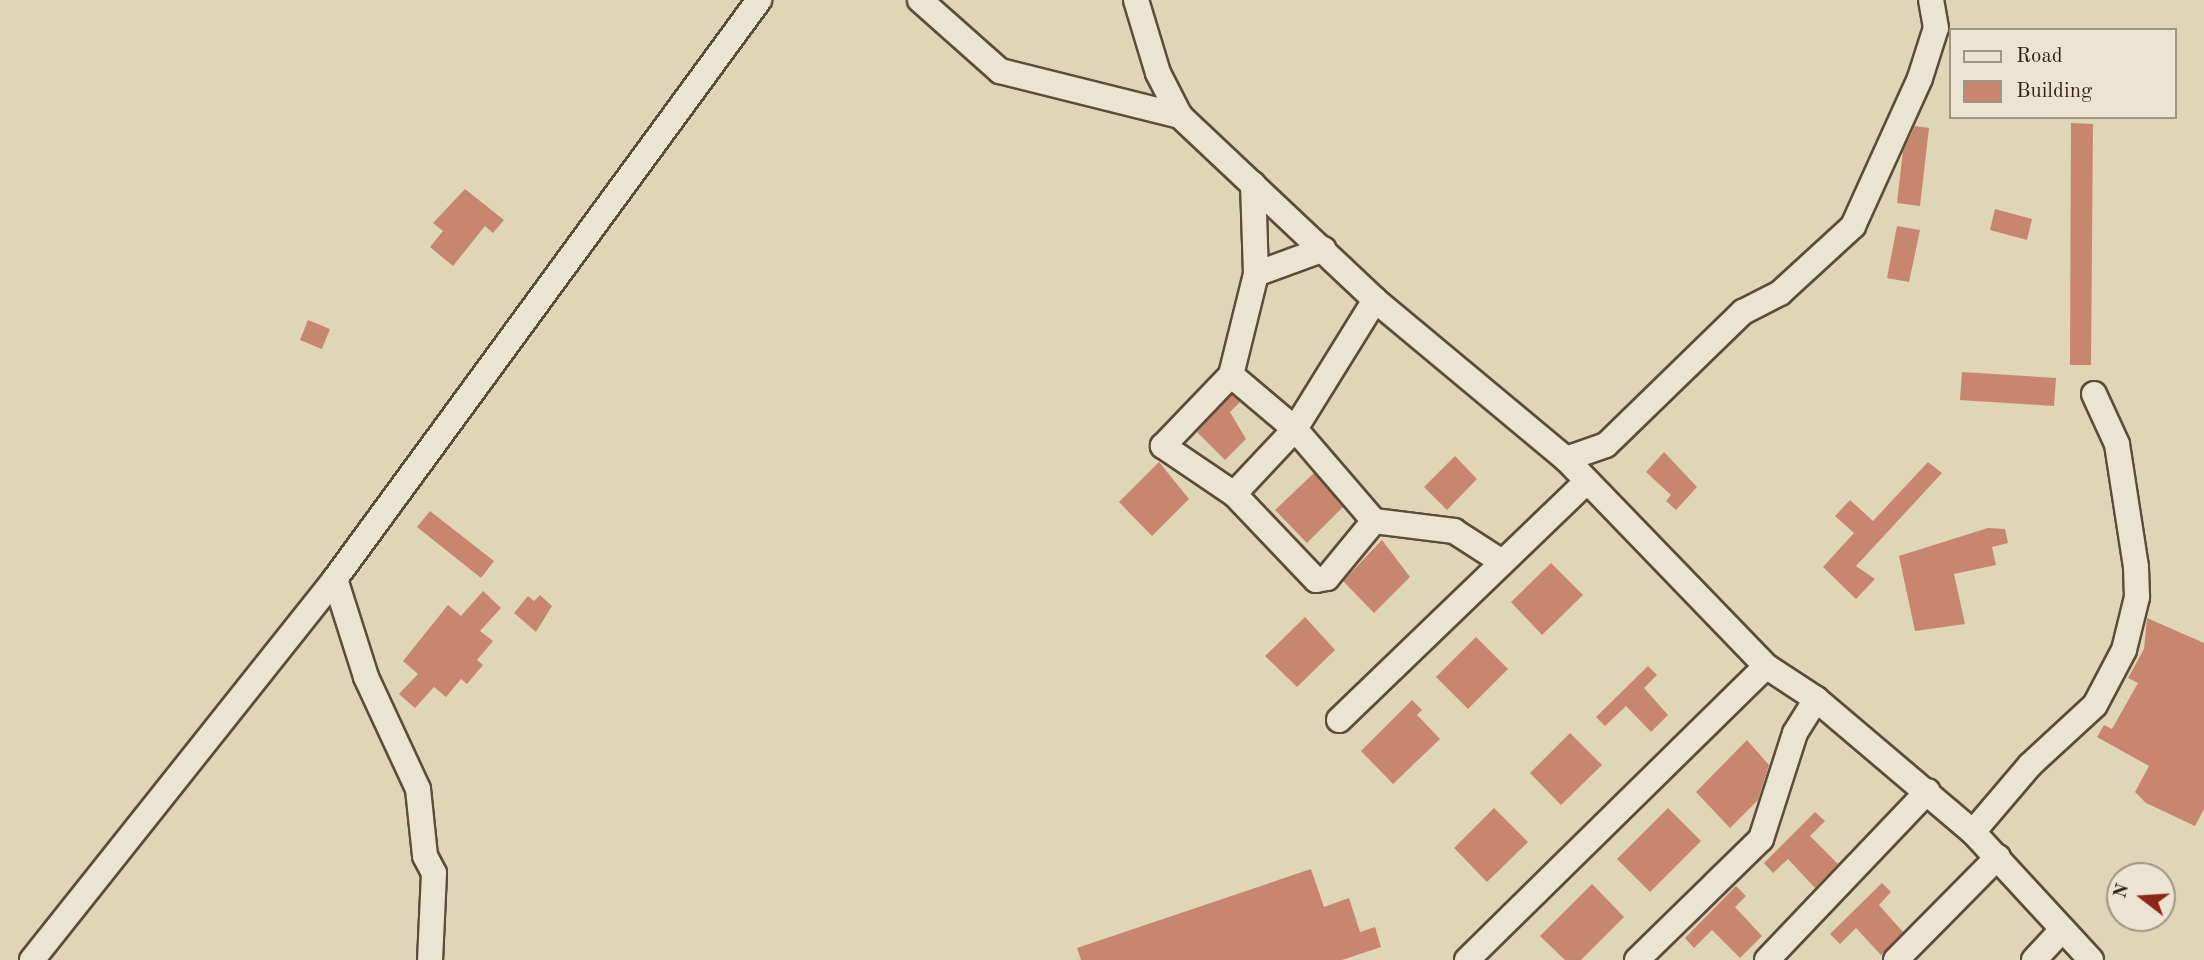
<!DOCTYPE html>
<html>
<head>
<meta charset="utf-8">
<style>
  body { margin:0 }
  #map { position:relative; width:2204px; height:960px; overflow:hidden; background:#dfd6b8; font-family:"Old Standard TT",serif }
  div>[style] { position:absolute }
  .building>* { inset:0; background:#c9866e }
  .roads { filter:drop-shadow(2px 0 #5c4d39) drop-shadow(-2px 0 #5c4d39) drop-shadow(0 2px #5c4d39) drop-shadow(0 -2px #5c4d39) }
  .minor>* { height:24px; margin:-12px; padding:0 12px; transform-origin:12px; border-radius:12px; background:#eae4d1 }
  span { translate:-50% -50%; white-space:nowrap; text-align:center; line-height:1.15; -webkit-text-stroke:6px #eae4d1; paint-order:stroke }
  .legend { position:absolute; left:1949px; top:28px; width:228px; height:91px; box-sizing:border-box; background:#eae4d1; border:2px solid #a09583; margin:0; padding:9px 12px; list-style:none; font-size:21px; color:#301f0f }
  .legend li { display:flex; align-items:center; gap:14px; height:35px }
  .legend b { width:35px; border:2px solid #a09583 }
  .north { position:absolute; left:2106px; top:862px; width:70px; height:70px; box-sizing:border-box; background:#eae4d1; border:2px solid #a09583; border-radius:50%; rotate:287deg; font-size:19px; font-weight:700; line-height:28px; text-align:center; color:#301f0f }
  .north::after { content:''; display:block; margin:auto; width:24px; height:32px; background:#8f2418; clip-path:polygon(50% 0,100% 100%,50% 72%,0 100%) }
</style>
</head>
<body>
<div id="map">
  <div class="building">
    <div style="clip-path:polygon(2071px 123px,2093px 124px,2091px 365px,2070px 365px)"></div>
    <div style="clip-path:polygon(1915px 126px,1929px 128px,1920px 206px,1897px 203px,1903px 151px)"></div>
    <div style="clip-path:polygon(465px 189px,504px 220px,493px 233px,485px 226px,453px 266px,430px 247px,443px 231px,433px 223px)"></div>
    <div style="clip-path:polygon(1995px 209px,2032px 219px,2027px 240px,1990px 230px)"></div>
    <div style="clip-path:polygon(1897px 226px,1920px 230px,1909px 282px,1887px 278px)"></div>
    <div style="clip-path:polygon(308px 320px,330px 329px,322px 349px,300px 340px)"></div>
    <div style="clip-path:polygon(1962px 372px,2056px 378px,2054px 406px,1960px 400px)"></div>
    <div style="clip-path:polygon(1232px 395px,1240px 402px,1230px 412px,1246px 439px,1225px 460px,1197px 432px)"></div>
    <div style="clip-path:polygon(1664px 452px,1697px 487px,1676px 510px,1666px 501px,1671px 495px,1646px 472px)"></div>
    <div style="clip-path:polygon(1455px 456px,1477px 479px,1447px 510px,1424px 487px)"></div>
    <div style="clip-path:polygon(1159px 462px,1189px 499px,1152px 536px,1119px 502px)"></div>
    <div style="clip-path:polygon(1928px 462px,1942px 473px,1856px 566px,1875px 579px,1856px 599px,1823px 567px,1854px 533px,1835px 516px,1850px 500px,1873px 521px)"></div>
    <div style="clip-path:polygon(1314px 473px,1343px 507px,1307px 543px,1275px 510px)"></div>
    <div style="clip-path:polygon(430px 511px,494px 561px,481px 578px,417px 527px)"></div>
    <div style="clip-path:polygon(1988px 528px,2005px 529px,2008px 543px,1992px 547px,1996px 565px,1954px 574px,1965px 624px,1915px 631px,1899px 556px)"></div>
    <div style="clip-path:polygon(1382px 540px,1410px 577px,1374px 613px,1343px 581px)"></div>
    <div style="clip-path:polygon(1551px 563px,1583px 595px,1542px 635px,1511px 602px)"></div>
    <div style="clip-path:polygon(483px 591px,501px 608px,480px 631px,493px 641px,477px 660px,483px 665px,467px 684px,461px 679px,446px 697px,434px 687px,415px 708px,399px 694px,418px 674px,403px 661px,448px 605px,461px 616px)"></div>
    <div style="clip-path:polygon(540px 595px,552px 606px,536px 632px,514px 613px,528px 596px,534px 601px)"></div>
    <div style="clip-path:polygon(1305px 617px,1335px 650px,1297px 687px,1265px 656px)"></div>
    <div style="clip-path:polygon(2147px 618px,2204px 643px,2204px 809px,2195px 826px,2146px 803px,2135px 792px,2149px 766px,2097px 737px,2104px 725px,2112px 729px,2138px 683px,2128px 678px,2144px 649px)"></div>
    <div style="clip-path:polygon(1476px 637px,1508px 669px,1468px 709px,1436px 677px)"></div>
    <div style="clip-path:polygon(1648px 666px,1657px 675px,1644px 688px,1668px 715px,1651px 732px,1626px 706px,1605px 726px,1596px 717px)"></div>
    <div style="clip-path:polygon(1412px 700px,1422px 710px,1417px 715px,1440px 739px,1393px 784px,1361px 751px)"></div>
    <div style="clip-path:polygon(1570px 733px,1602px 765px,1561px 805px,1530px 773px)"></div>
    <div style="clip-path:polygon(1747px 740px,1769px 765px,1758px 800px,1730px 828px,1696px 792px)"></div>
    <div style="clip-path:polygon(1494px 808px,1528px 842px,1487px 882px,1454px 848px)"></div>
    <div style="clip-path:polygon(1668px 808px,1701px 841px,1650px 892px,1617px 859px)"></div>
    <div style="clip-path:polygon(1815px 812px,1825px 821px,1810px 836px,1838px 864px,1815px 888px,1788px 859px,1773px 873px,1764px 863px)"></div>
    <div style="clip-path:polygon(1311px 869px,1324px 907px,1349px 898px,1360px 932px,1375px 927px,1381px 947px,1342px 960px,1081px 960px,1077px 948px)"></div>
    <div style="clip-path:polygon(1882px 883px,1891px 892px,1879px 905px,1903px 932px,1881px 955px,1856px 928px,1840px 944px,1830px 934px)"></div>
    <div style="clip-path:polygon(1592px 884px,1624px 917px,1581px 960px,1565px 960px,1540px 936px)"></div>
    <div style="clip-path:polygon(1736px 886px,1746px 896px,1735px 907px,1762px 936px,1740px 958px,1712px 930px,1694px 948px,1685px 938px)"></div>
  </div>
  <div class="roads">
    <div class="minor">
      <div style="left:920px;top:0;width:107px;rotate:41.6deg"></div>
      <div style="left:1000px;top:71px;width:186px;rotate:14deg"></div>
      <div style="left:1136px;top:0;width:76px;rotate:73.2deg"></div>
      <div style="left:1158px;top:73px;width:48px;rotate:62.9deg"></div>
      <div style="left:1180px;top:116px;width:268px;rotate:43.3deg"></div>
      <div style="left:1375px;top:300px;width:249px;rotate:39.8deg"></div>
      <div style="left:1566px;top:459px;width:288px;rotate:46deg"></div>
      <div style="left:1766px;top:666px;width:60px;rotate:33.4deg"></div>
      <div style="left:1816px;top:699px;width:206px;rotate:40.3deg"></div>
      <div style="left:1973px;top:832px;width:174px;rotate:47.3deg"></div>
      <div style="left:1256px;top:274px;width:72px;rotate:-20.2deg"></div>
      <div style="left:1231px;top:375px;width:84px;rotate:40.2deg"></div>
      <div style="left:1295px;top:429px;width:121px;rotate:49.3deg"></div>
      <div style="left:1374px;top:521px;width:74px;rotate:129.5deg"></div>
      <div style="left:1327px;top:578px;width:11px;rotate:170deg"></div>
      <div style="left:1316px;top:580px;width:119px;rotate:-133.6deg"></div>
      <div style="left:1234px;top:494px;width:86px;rotate:-145.9deg"></div>
      <div style="left:1163px;top:446px;width:98px;rotate:-46.2deg"></div>
      <div style="left:1231px;top:375px;width:104px;rotate:-76.1deg"></div>
      <div style="left:1256px;top:274px;width:90px;rotate:-91.9deg"></div>
      <div style="left:1566px;top:459px;width:42px;rotate:-19.3deg"></div>
      <div style="left:1606px;top:445px;width:191px;rotate:-44.2deg"></div>
      <div style="left:1743px;top:312px;width:42px;rotate:-27.2deg"></div>
      <div style="left:1780px;top:293px;width:99px;rotate:-42.5deg"></div>
      <div style="left:1853px;top:226px;width:162px;rotate:-65.6deg"></div>
      <div style="left:1920px;top:78px;width:52px;rotate:-72.3deg"></div>
      <div style="left:1936px;top:28px;width:28px;rotate:-100deg"></div>
      <div style="left:1234px;top:494px;width:89px;rotate:-46.8deg"></div>
      <div style="left:1295px;top:429px;width:152px;rotate:-58.2deg"></div>
      <div style="left:1374px;top:521px;width:81px;rotate:7.1deg"></div>
      <div style="left:1454px;top:531px;width:54px;rotate:32.8deg"></div>
      <div style="left:335px;top:579px;width:103px;rotate:72.4deg"></div>
      <div style="left:366px;top:677px;width:123px;rotate:65.1deg"></div>
      <div style="left:418px;top:789px;width:67px;rotate:84deg"></div>
      <div style="left:425px;top:856px;width:19px;rotate:62deg"></div>
      <div style="left:434px;top:873px;width:87px;rotate:92.6deg"></div>
      <div style="left:1339px;top:720px;width:344px;rotate:-43.9deg"></div>
      <div style="left:1973px;top:832px;width:88px;rotate:-49.6deg"></div>
      <div style="left:2030px;top:765px;width:88px;rotate:-42.7deg"></div>
      <div style="left:2095px;top:705px;width:62px;rotate:-62.2deg"></div>
      <div style="left:2124px;top:650px;width:55px;rotate:-76.2deg"></div>
      <div style="left:2137px;top:597px;width:30px;rotate:-92deg"></div>
      <div style="left:2136px;top:567px;width:124px;rotate:-98.8deg"></div>
      <div style="left:2117px;top:444px;width:55px;rotate:-114.7deg"></div>
      <div style="left:32px;top:960px;width:487px;rotate:-51.5deg"></div>
      <div style="left:335px;top:579px;width:718px;rotate:-53.78deg"></div>
      <div style="left:1467px;top:960px;width:419px;rotate:-44.5deg"></div>
      <div style="left:1637px;top:960px;width:173px;rotate:-44.3deg"></div>
      <div style="left:1761px;top:839px;width:111px;rotate:-72.2deg"></div>
      <div style="left:1795px;top:733px;width:40px;rotate:-58deg"></div>
      <div style="left:1767px;top:960px;width:233px;rotate:-46.4deg"></div>
      <div style="left:1896px;top:960px;width:145px;rotate:-45.3deg"></div>
      <div style="left:2034px;top:960px;width:41px;rotate:-47deg"></div>
    </div>
  </div>
  <ul class="legend">
  <li><b style="height:9px;background:#eae4d1"></b>Road</li>
  <li><b style="height:19px;background:#c9866e"></b>Building</li>
  </ul>
  <div class="north">N</div>
</div>
</body>
</html>
